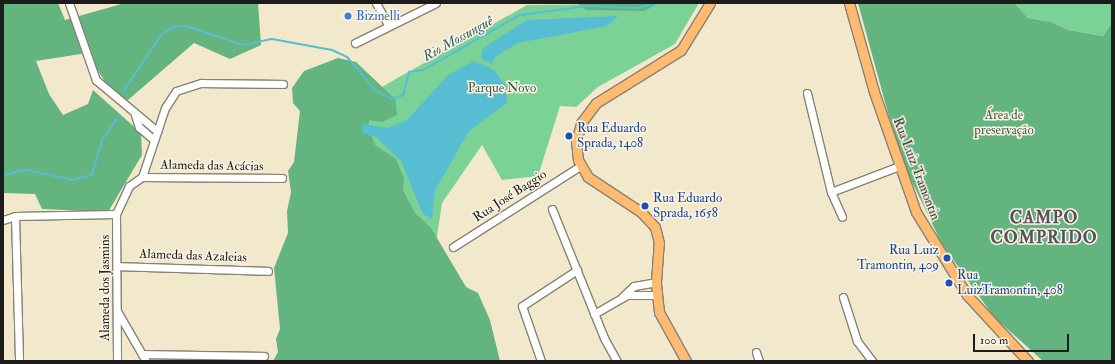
<!DOCTYPE html>
<html>
<head>
<meta charset="utf-8">
<style>
  body { margin:0 }
  #map { position:relative; width:1115px; height:364px; overflow:hidden; background:#f2e8cc; font-family:"IM FELL Double Pica",serif }
  div>[style] { position:absolute }
  .green>* { inset:0; background:#7bd297 }
  .forest>* { inset:0; background:#64b480 }
  .water>* { inset:0; background:#56bdd3 }
  .stream>* { height:2px; margin:-1px; padding:0 1px; transform-origin:1px; border-radius:1px; background:#56bdd3 }
  .roads { filter:drop-shadow(1px 0 #878274) drop-shadow(-1px 0 #878274) drop-shadow(0 1px #878274) drop-shadow(0 -1px #878274) }
  .minor>* { height:7px; margin:-3.5px; padding:0 3.5px; transform-origin:3.5px; border-radius:3.5px; background:#fff }
  .major>* { height:9px; margin:-4.5px; padding:0 4.5px; transform-origin:4.5px; border-radius:4.5px; background:#ffbb71 }
  .dots>* { width:11px; height:11px; translate:-50% -50%; box-sizing:border-box; border:2px solid #fcf5e5; border-radius:50% }
  span { translate:-50% -50%; white-space:nowrap; text-align:center; line-height:1.15; -webkit-text-stroke:3px #fcf5e5; paint-order:stroke }
  .shop-label { font-size:13px; color:#366cbe }
  .left { translate:0 -50%; text-align:left }
  .park-label { font-size:13px; color:#3d5c47 }
  .transit-label { font-size:13px; color:#164399 }
  .right { translate:-100% -50%; text-align:right }
  .street-label { font-size:13px; color:#1c1c1c }
  .water-label { font-size:14px; color:#335c65; font-style:italic }
  .district-label { font-size:17px; color:#585160; font-weight:700; letter-spacing:1px }
  .frame { position:absolute; inset:0; border:4px solid #1c1c1c; pointer-events:none }
  .scale { position:absolute; left:973px; top:334px; width:96px; height:18px; box-sizing:border-box; border:2px solid #1c1c1c; border-top:0; padding-left:5px; font-size:12px; line-height:14px; white-space:nowrap; color:#1c1c1c; -webkit-text-stroke:3px #fcf5e5; paint-order:stroke }
</style>
</head>
<body>
<div id="map">
  <div class="green">
    <div style="clip-path:polygon(699px 3px,675px 44px,598px 87px,576px 107px,560px 106px,538px 176px,502px 180px,482px 145px,442px 203px,434px 256px,351px 135px,364px 97px,527px 5px)"></div>
    <div style="clip-path:polygon(1014px 3px,1112px 3px,1112px 23px,1103px 36px,1068px 30px,1051px 22px,1028px 18px)"></div>
  </div>
  <div class="forest">
    <div style="clip-path:polygon(3px 3px,58px 3px,65px 20px,125px 3px,258px 3px,261px 45px,230px 59px,194px 43px,128px 100px,114px 96px,87px 53px,36px 61px,49px 94px,63px 115px,88px 104px,93px 90px,141px 133px,142px 155px,108px 212px,42px 209px,35px 194px,3px 193px)"></div>
    <div style="clip-path:polygon(577px 3px,658px 3px,645px 11px,586px 10px)"></div>
    <div style="clip-path:polygon(858px 3px,1014px 3px,1028px 18px,1051px 22px,1068px 30px,1103px 36px,1112px 23px,1112px 361px,1043px 361px,994px 317px,942px 244px,900px 157px)"></div>
    <div style="clip-path:polygon(338px 58px,356px 62px,395px 99px,397px 115px,382px 122px,369px 120px,368px 128px,375px 145px,396px 159px,404px 178px,403px 190px,415px 213px,431px 228px,466px 287px,478px 293px,490px 320px,500px 361px,273px 361px,278px 352px,276px 339px,280px 329px,274px 268px,288px 233px,287px 211px,291px 192px,288px 171px,294px 162px,300px 111px,293px 103px,292px 88px,304px 71px)"></div>
  </div>
  <div class="water">
    <div style="clip-path:polygon(618px 16px,607px 26px,518px 43px,495px 57px,492px 64px,481px 59px,483px 48px,527px 20px)"></div>
    <div style="clip-path:polygon(474px 61px,494px 70px,505px 85px,507px 103px,469px 131px,435px 190px,432px 219px,423px 214px,401px 161px,376px 137px,362px 133px,362px 124px,388px 128px,407px 120px,448px 75px)"></div>
  </div>
  <div class="stream">
    <div style="left:123px;top:92px;width:70px;rotate:-56.1deg"></div>
    <div style="left:162px;top:34px;width:13px;rotate:-32deg"></div>
    <div style="left:173px;top:27px;width:13px;rotate:-4deg"></div>
    <div style="left:186px;top:26px;width:60px;rotate:18.4deg"></div>
    <div style="left:243px;top:45px;width:30px;rotate:-12deg"></div>
    <div style="left:272px;top:39px;width:61px;rotate:10.4deg"></div>
    <div style="left:332px;top:50px;width:17px;rotate:25deg"></div>
    <div style="left:347px;top:57px;width:43px;rotate:49.7deg"></div>
    <div style="left:375px;top:90px;width:18px;rotate:29deg"></div>
    <div style="left:391px;top:99px;width:13px;rotate:-18deg"></div>
    <div style="left:403px;top:95px;width:24px;rotate:-75deg"></div>
    <div style="left:409px;top:72px;width:14px;rotate:-8deg"></div>
    <div style="left:423px;top:70px;width:112px;rotate:-29.6deg"></div>
    <div style="left:520px;top:15px;width:68px;rotate:-7.7deg"></div>
    <div style="left:587px;top:6px;width:51px;rotate:2.2deg"></div>
    <div style="left:638px;top:8px;width:20px;rotate:-15deg"></div>
    <div style="left:3px;top:175px;width:25px;rotate:-12deg"></div>
    <div style="left:27px;top:170px;width:47px;rotate:12.3deg"></div>
    <div style="left:73px;top:180px;width:20px;rotate:-15deg"></div>
    <div style="left:92px;top:175px;width:36px;rotate:-74deg"></div>
    <div style="left:102px;top:140px;width:28px;rotate:-55deg"></div>
  </div>
  <div class="roads">
    <div class="minor">
      <div style="left:69px;top:3px;width:82px;rotate:70.7deg"></div>
      <div style="left:96px;top:80px;width:80px;rotate:39.9deg"></div>
      <div style="left:376px;top:3px;width:25px;rotate:61deg"></div>
      <div style="left:355px;top:43px;width:90px;rotate:-26.3deg"></div>
      <div style="left:807px;top:93px;width:102px;rotate:76.4deg"></div>
      <div style="left:831px;top:192px;width:27px;rotate:66deg"></div>
      <div style="left:135px;top:115px;width:13px;rotate:72deg"></div>
      <div style="left:139px;top:127px;width:20px;rotate:41deg"></div>
      <div style="left:142px;top:177px;width:140px;rotate:0.4deg"></div>
      <div style="left:831px;top:192px;width:73px;rotate:-20.9deg"></div>
      <div style="left:552px;top:209px;width:139px;rotate:68deg"></div>
      <div style="left:604px;top:338px;width:26px;rotate:61deg"></div>
      <div style="left:116px;top:214px;width:147px;rotate:89.6deg"></div>
      <div style="left:15px;top:216px;width:145px;rotate:88.4deg"></div>
      <div style="left:3px;top:220px;width:13px;rotate:-18deg"></div>
      <div style="left:15px;top:216px;width:101px;rotate:-1.1deg"></div>
      <div style="left:116px;top:214px;width:31px;rotate:-65deg"></div>
      <div style="left:129px;top:186px;width:16px;rotate:-35deg"></div>
      <div style="left:142px;top:177px;width:73px;rotate:-71.6deg"></div>
      <div style="left:165px;top:108px;width:20px;rotate:-57deg"></div>
      <div style="left:176px;top:91px;width:26px;rotate:-18deg"></div>
      <div style="left:201px;top:83px;width:82px;rotate:0.7deg"></div>
      <div style="left:453px;top:247px;width:151px;rotate:-32.5deg"></div>
      <div style="left:117px;top:266px;width:151px;rotate:1.9deg"></div>
      <div style="left:622px;top:297px;width:16px;rotate:-43deg"></div>
      <div style="left:634px;top:286px;width:22px;rotate:-10deg"></div>
      <div style="left:843px;top:297px;width:46px;rotate:72.3deg"></div>
      <div style="left:857px;top:341px;width:25px;rotate:53deg"></div>
      <div style="left:117px;top:311px;width:58px;rotate:59.9deg"></div>
      <div style="left:594px;top:314px;width:38px;rotate:-30deg"></div>
      <div style="left:627px;top:295px;width:29px"></div>
      <div style="left:756px;top:352px;width:9px;rotate:72deg"></div>
      <div style="left:142px;top:354px;width:122px;rotate:0.9deg"></div>
      <div style="left:541px;top:361px;width:58px;rotate:-109.1deg"></div>
      <div style="left:522px;top:306px;width:66px;rotate:-33.2deg"></div>
    </div>
    <div class="major">
      <div style="left:849px;top:3px;width:92px;rotate:74.3deg"></div>
      <div style="left:874px;top:92px;width:127px;rotate:70.7deg"></div>
      <div style="left:916px;top:212px;width:97px;rotate:58.4deg"></div>
      <div style="left:967px;top:295px;width:90px;rotate:47.3deg"></div>
      <div style="left:686px;top:361px;width:56px;rotate:-118.9deg"></div>
      <div style="left:659px;top:312px;width:30px;rotate:-96deg"></div>
      <div style="left:656px;top:282px;width:39px;rotate:-86deg"></div>
      <div style="left:659px;top:243px;width:16px;rotate:-104deg"></div>
      <div style="left:655px;top:227px;width:21px;rotate:-133deg"></div>
      <div style="left:641px;top:212px;width:64px;rotate:-146.6deg"></div>
      <div style="left:588px;top:177px;width:20px;rotate:-120deg"></div>
      <div style="left:578px;top:160px;width:19px;rotate:-96deg"></div>
      <div style="left:576px;top:141px;width:19px;rotate:-74deg"></div>
      <div style="left:581px;top:123px;width:25px;rotate:-53deg"></div>
      <div style="left:596px;top:103px;width:100px;rotate:-31.9deg"></div>
      <div style="left:681px;top:50px;width:55px;rotate:-58.3deg"></div>
    </div>
  </div>
  <div class="dots">
    <div style="left:348px;top:16px;background:#3f7fe0"></div>
    <div style="left:569px;top:136px;background:#1a4fb4"></div>
    <div style="left:645px;top:206px;background:#1a4fb4"></div>
    <div style="left:947px;top:258px;background:#1a4fb4"></div>
    <div style="left:949px;top:283px;background:#1a4fb4"></div>
  </div>
  <div class="shop-label">
    <span class="left" style="left:356px;top:16px">Bizinelli</span>
  </div>
  <div class="park-label">
    <span style="left:502px;top:88px">Parque Novo</span>
    <span style="left:1004px;top:123px">Área de<br>preservação</span>
  </div>
  <div class="transit-label">
    <span class="left" style="left:577px;top:136px">Rua Eduardo<br>Sprada, 1408</span>
    <span class="left" style="left:653px;top:206px">Rua Eduardo<br>Sprada, 1658</span>
    <span class="right" style="left:939px;top:258px">Rua Luiz<br>Tramontin, 409</span>
    <span class="left" style="left:957px;top:283px">Rua<br>LuizTramontin, 408</span>
  </div>
  <div class="street-label">
    <span style="left:212px;top:166px;rotate:1deg">Alameda das Acácias</span>
    <span style="left:916px;top:169px;rotate:69deg">Rua Luiz Tramontin</span>
    <span style="left:510px;top:196px;rotate:-33deg">Rua José Baggio</span>
    <span style="left:193px;top:256px;rotate:2deg">Alameda das Azaleias</span>
    <span style="left:105px;top:288px;rotate:-90deg">Alameda dos Jasmins</span>
  </div>
  <div class="water-label">
    <span style="left:458px;top:39px;rotate:-29deg">Rio Mossunguê</span>
  </div>
  <div class="district-label">
    <span style="left:1044px;top:228px">CAMPO<br>COMPRIDO</span>
  </div>
  <div class="frame"></div>
  <div class="scale">100 m</div>
</div>
</body>
</html>
